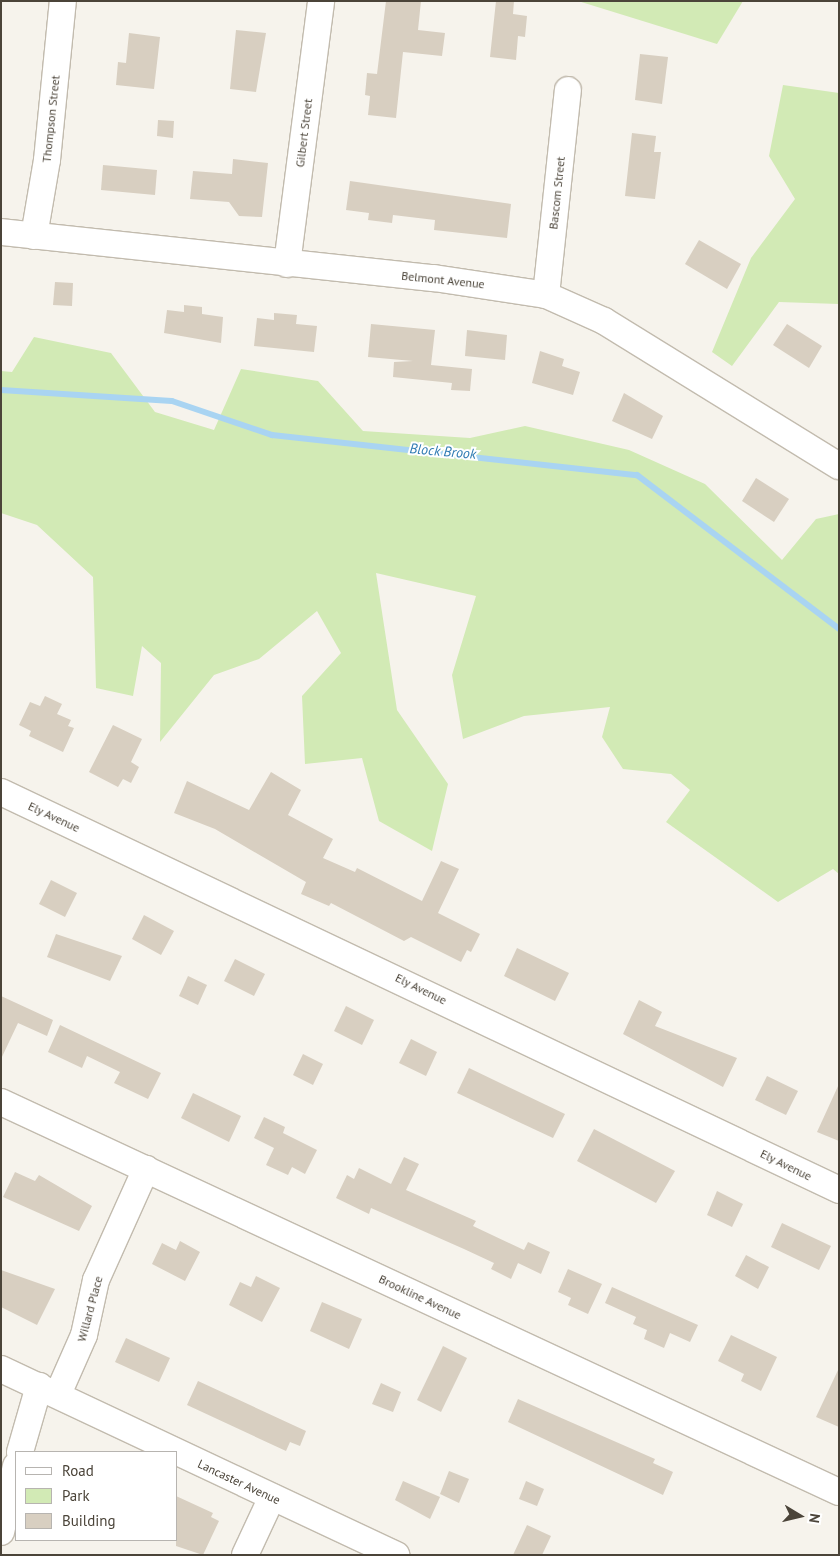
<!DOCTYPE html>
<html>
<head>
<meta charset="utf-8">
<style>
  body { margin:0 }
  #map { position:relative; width:840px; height:1556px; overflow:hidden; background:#f6f3ec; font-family:"PT Sans",sans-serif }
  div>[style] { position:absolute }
  .green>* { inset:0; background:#d2eab5 }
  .stream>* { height:6px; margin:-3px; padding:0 3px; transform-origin:3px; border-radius:3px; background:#a9d4f2 }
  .building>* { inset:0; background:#d8cfc1 }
  .roads { filter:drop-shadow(1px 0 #c2bbae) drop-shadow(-1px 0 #c2bbae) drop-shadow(0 1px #c2bbae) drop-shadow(0 -1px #c2bbae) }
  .street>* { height:26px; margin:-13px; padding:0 13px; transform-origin:13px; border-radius:13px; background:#fff }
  span { translate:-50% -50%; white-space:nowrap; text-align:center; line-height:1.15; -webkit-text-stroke:4px #fff; paint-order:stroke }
  .street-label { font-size:12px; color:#4b4439 }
  .water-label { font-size:14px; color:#2e7ab2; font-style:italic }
  .frame { position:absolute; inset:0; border:2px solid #4b4439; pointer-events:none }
  .legend { position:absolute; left:15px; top:1451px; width:162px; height:90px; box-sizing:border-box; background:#fff; border:1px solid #b7b4b0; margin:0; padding:6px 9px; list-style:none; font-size:15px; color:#4b4439 }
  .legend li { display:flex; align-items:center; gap:10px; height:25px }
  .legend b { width:25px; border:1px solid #b7b4b0 }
  .north { position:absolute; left:775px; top:1491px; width:50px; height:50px; -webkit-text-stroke:4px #fff; paint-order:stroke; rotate:99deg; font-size:14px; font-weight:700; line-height:20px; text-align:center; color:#4b4439 }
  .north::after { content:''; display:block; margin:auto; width:18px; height:22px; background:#4b4439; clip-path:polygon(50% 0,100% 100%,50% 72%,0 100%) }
</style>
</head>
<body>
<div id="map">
  <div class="green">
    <div style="clip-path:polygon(578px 1px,743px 1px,717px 44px)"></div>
    <div style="clip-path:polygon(783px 85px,839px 93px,839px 304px,779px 302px,732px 366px,712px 352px,751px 258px,795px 199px,769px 156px)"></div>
    <div style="clip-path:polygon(34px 337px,111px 353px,155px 412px,214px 430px,241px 369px,318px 381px,363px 431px,470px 438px,525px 426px,629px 450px,705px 484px,782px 560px,816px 519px,839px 514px,839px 874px,833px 869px,778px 902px,666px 822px,690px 790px,671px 774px,623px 769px,602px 737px,610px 707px,524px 716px,463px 739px,452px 675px,476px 596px,376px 573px,397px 710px,448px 784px,432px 851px,379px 821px,362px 758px,305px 764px,302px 696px,341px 653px,317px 611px,259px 659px,214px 675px,160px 742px,161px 663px,142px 646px,133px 696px,96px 688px,93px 577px,37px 525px,1px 513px,1px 371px,12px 372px)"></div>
  </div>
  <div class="stream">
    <div style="left:1px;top:390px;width:171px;rotate:3.7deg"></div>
    <div style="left:172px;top:401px;width:106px;rotate:18.8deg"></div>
    <div style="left:272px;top:435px;width:367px;rotate:6.3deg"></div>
    <div style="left:637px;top:475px;width:254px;rotate:37.3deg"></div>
  </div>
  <div class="building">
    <div style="clip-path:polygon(386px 1px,421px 1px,418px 30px,445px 33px,442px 56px,403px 52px,396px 118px,368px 115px,370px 96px,365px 95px,367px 73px,377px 74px)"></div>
    <div style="clip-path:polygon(496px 1px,514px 1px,513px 14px,527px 16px,525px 37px,518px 36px,516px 60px,490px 57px)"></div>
    <div style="clip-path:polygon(236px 30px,266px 33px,256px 92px,230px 89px)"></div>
    <div style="clip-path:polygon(129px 33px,160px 37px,154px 89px,116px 85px,118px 62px,126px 63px)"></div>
    <div style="clip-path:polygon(640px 54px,668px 57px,662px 104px,635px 100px)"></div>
    <div style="clip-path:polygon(158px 120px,174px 121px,173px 138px,157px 136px)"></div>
    <div style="clip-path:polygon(632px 133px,656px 136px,654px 152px,661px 152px,655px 199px,625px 196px)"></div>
    <div style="clip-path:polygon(233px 159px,268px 163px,262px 217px,239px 216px,229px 202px,190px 199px,193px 171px,232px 174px)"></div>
    <div style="clip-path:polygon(103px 165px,157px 170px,155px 195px,101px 190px)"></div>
    <div style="clip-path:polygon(350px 181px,511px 204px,507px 238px,434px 230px,435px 220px,393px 215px,392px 223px,368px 220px,369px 213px,346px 210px)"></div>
    <div style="clip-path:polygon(699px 240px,741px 264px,727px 289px,685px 264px)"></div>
    <div style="clip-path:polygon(55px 282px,73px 283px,72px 306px,53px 305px)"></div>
    <div style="clip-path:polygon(184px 305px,202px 307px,202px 314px,223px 317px,221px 343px,164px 333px,167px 310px,184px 312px)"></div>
    <div style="clip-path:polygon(274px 313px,297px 315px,296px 324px,317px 326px,314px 352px,254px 346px,257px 318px,274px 320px)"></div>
    <div style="clip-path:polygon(371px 324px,435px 330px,431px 365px,472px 369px,470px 391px,451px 390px,452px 383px,393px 377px,394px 362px,413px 361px,368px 357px)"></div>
    <div style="clip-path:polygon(787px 324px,822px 346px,809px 368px,773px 345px)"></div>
    <div style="clip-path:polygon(467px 330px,507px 335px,505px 360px,465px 356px)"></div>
    <div style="clip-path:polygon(540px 351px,564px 359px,562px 366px,580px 372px,573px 395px,532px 383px)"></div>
    <div style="clip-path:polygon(624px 393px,663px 416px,652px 439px,612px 421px)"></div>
    <div style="clip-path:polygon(756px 478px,789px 499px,774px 522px,742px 501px)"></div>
    <div style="clip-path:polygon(45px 696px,62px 704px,57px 714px,71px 720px,68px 726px,74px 728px,63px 752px,29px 736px,31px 731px,19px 725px,30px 702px,40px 706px)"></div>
    <div style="clip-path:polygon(113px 725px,142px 739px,131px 762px,139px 767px,131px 783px,123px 779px,118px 787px,89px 772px)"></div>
    <div style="clip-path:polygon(271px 772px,301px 790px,288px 815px,333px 839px,323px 858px,355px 872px,357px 868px,422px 901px,441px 861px,459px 869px,438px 913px,480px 934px,471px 952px,467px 950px,461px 962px,411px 937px,404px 941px,331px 903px,329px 906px,301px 894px,306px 882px,215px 829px,174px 813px,187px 781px,249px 810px)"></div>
    <div style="clip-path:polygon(51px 880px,77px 893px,65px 917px,39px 904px)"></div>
    <div style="clip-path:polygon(144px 915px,174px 931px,161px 955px,132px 939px)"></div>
    <div style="clip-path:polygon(56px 934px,122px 956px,110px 981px,47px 957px)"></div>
    <div style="clip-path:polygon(517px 948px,569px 973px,555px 1001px,504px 976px)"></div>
    <div style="clip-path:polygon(235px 959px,265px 974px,254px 996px,224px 981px)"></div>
    <div style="clip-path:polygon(188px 976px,207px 985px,198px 1005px,179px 996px)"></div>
    <div style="clip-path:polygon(1px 996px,53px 1020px,47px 1036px,18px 1023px,1px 1059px)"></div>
    <div style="clip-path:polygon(639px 1000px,662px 1012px,655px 1026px,737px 1058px,723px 1087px,623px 1034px)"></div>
    <div style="clip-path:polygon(346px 1006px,374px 1020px,362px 1045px,334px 1031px)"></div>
    <div style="clip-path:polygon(60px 1025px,161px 1073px,148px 1099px,114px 1083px,120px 1072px,87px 1056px,82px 1068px,48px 1052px)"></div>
    <div style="clip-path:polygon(411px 1039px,437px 1052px,426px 1076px,399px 1063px)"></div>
    <div style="clip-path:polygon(303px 1054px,323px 1064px,313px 1085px,293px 1075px)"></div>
    <div style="clip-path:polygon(469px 1068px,565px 1114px,553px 1138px,457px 1093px)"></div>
    <div style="clip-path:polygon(767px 1076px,798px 1091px,786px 1115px,755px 1100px)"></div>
    <div style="clip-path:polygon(839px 1084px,839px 1141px,817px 1132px)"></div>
    <div style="clip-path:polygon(193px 1093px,241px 1116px,229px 1142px,181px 1118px)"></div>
    <div style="clip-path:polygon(264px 1117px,285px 1127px,283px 1133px,317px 1150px,305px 1174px,292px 1167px,288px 1175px,266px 1165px,274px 1148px,254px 1138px)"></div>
    <div style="clip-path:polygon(594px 1129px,675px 1171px,656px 1203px,577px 1161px)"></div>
    <div style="clip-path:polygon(404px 1157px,419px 1164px,406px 1190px,476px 1221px,473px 1226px,524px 1250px,528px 1242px,550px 1252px,541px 1274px,518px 1263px,511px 1279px,491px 1269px,494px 1263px,464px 1249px,371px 1208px,369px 1214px,336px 1198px,347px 1175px,354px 1179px,359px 1168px,391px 1184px)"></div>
    <div style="clip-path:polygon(15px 1172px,35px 1181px,39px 1175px,92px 1206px,79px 1231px,3px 1197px)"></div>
    <div style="clip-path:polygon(717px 1191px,743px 1204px,732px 1227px,707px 1215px)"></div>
    <div style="clip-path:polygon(782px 1223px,831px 1246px,819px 1270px,771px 1247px)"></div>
    <div style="clip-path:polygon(180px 1241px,200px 1252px,185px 1281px,152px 1264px,162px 1243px,176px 1250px)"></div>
    <div style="clip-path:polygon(746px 1255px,769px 1267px,758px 1289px,735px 1276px)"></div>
    <div style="clip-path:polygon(568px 1269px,602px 1284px,588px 1314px,568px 1305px,571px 1298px,558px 1292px)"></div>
    <div style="clip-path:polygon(1px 1270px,55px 1289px,37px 1325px,1px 1307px)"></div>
    <div style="clip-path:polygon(256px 1276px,280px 1288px,262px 1322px,229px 1305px,240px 1282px,251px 1287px)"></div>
    <div style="clip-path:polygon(612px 1287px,698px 1325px,690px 1342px,670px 1333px,664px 1348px,644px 1339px,647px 1330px,633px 1324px,636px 1317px,605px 1303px)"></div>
    <div style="clip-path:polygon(322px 1302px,362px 1319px,349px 1349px,310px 1331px)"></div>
    <div style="clip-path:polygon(731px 1335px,777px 1357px,761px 1391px,741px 1381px,744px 1374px,718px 1361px)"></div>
    <div style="clip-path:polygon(126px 1338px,170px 1358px,159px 1382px,115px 1362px)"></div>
    <div style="clip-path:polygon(443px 1346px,467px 1358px,441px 1412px,417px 1400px)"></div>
    <div style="clip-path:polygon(839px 1368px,839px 1427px,816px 1417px)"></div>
    <div style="clip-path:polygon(198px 1381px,306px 1431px,300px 1446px,290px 1442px,286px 1451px,187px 1405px)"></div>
    <div style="clip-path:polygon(381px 1383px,401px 1392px,393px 1412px,372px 1404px)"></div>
    <div style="clip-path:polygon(518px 1399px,655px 1459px,653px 1463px,673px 1472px,663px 1495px,508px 1422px)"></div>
    <div style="clip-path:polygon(449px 1471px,469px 1479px,459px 1503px,440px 1494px)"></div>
    <div style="clip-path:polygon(403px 1481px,440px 1497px,430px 1519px,395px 1500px)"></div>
    <div style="clip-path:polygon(526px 1481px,544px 1489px,537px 1506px,519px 1499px)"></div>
    <div style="clip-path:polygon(176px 1496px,213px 1513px,211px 1517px,219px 1521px,203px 1555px,176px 1546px)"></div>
    <div style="clip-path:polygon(527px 1525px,551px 1536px,542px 1555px,513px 1555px)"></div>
  </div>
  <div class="roads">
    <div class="street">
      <div style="left:1px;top:232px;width:435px;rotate:6.1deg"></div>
      <div style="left:434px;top:278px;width:113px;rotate:8.6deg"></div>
      <div style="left:546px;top:295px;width:64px;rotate:24.1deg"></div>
      <div style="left:604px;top:321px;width:276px;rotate:31.7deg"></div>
      <div style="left:34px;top:236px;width:77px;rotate:-80.3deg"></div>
      <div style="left:47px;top:160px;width:160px;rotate:-84.3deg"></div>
      <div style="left:287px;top:264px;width:265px;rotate:-82.6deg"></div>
      <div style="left:546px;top:295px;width:206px;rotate:-83.9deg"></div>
      <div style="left:1px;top:792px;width:928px;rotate:25.4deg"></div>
      <div style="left:1px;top:1102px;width:924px;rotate:24.96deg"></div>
      <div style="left:1px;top:1369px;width:437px;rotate:25.2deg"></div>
      <div style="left:58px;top:1394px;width:64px;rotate:-66.2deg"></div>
      <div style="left:84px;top:1335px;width:56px;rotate:-77.7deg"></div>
      <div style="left:96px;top:1280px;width:122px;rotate:-65.8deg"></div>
      <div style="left:20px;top:1452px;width:69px;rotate:-73.9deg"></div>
      <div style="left:1px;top:1532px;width:68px;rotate:-77.2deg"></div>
      <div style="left:245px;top:1555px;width:64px;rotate:-65deg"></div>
    </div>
  </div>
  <div class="street-label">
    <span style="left:51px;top:119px;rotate:-84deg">Thompson Street</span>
    <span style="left:304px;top:133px;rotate:-83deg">Gilbert Street</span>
    <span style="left:557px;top:193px;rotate:-84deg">Bascom Street</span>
    <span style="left:443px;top:280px;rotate:6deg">Belmont Avenue</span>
    <span style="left:54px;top:817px;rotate:25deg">Ely Avenue</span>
    <span style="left:421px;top:989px;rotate:26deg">Ely Avenue</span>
    <span style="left:786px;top:1165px;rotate:26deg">Ely Avenue</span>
    <span style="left:420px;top:1297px;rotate:25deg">Brookline Avenue</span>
    <span style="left:90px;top:1309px;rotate:-75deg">Willard Place</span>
    <span style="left:239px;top:1482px;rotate:25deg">Lancaster Avenue</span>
  </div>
  <div class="water-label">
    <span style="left:443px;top:451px;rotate:5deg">Block Brook</span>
  </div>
  <div class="frame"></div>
  <ul class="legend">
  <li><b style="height:6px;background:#fff"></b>Road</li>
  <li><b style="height:14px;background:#d2eab5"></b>Park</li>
  <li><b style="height:14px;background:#d8cfc1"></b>Building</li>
  </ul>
  <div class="north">N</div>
</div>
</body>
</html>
